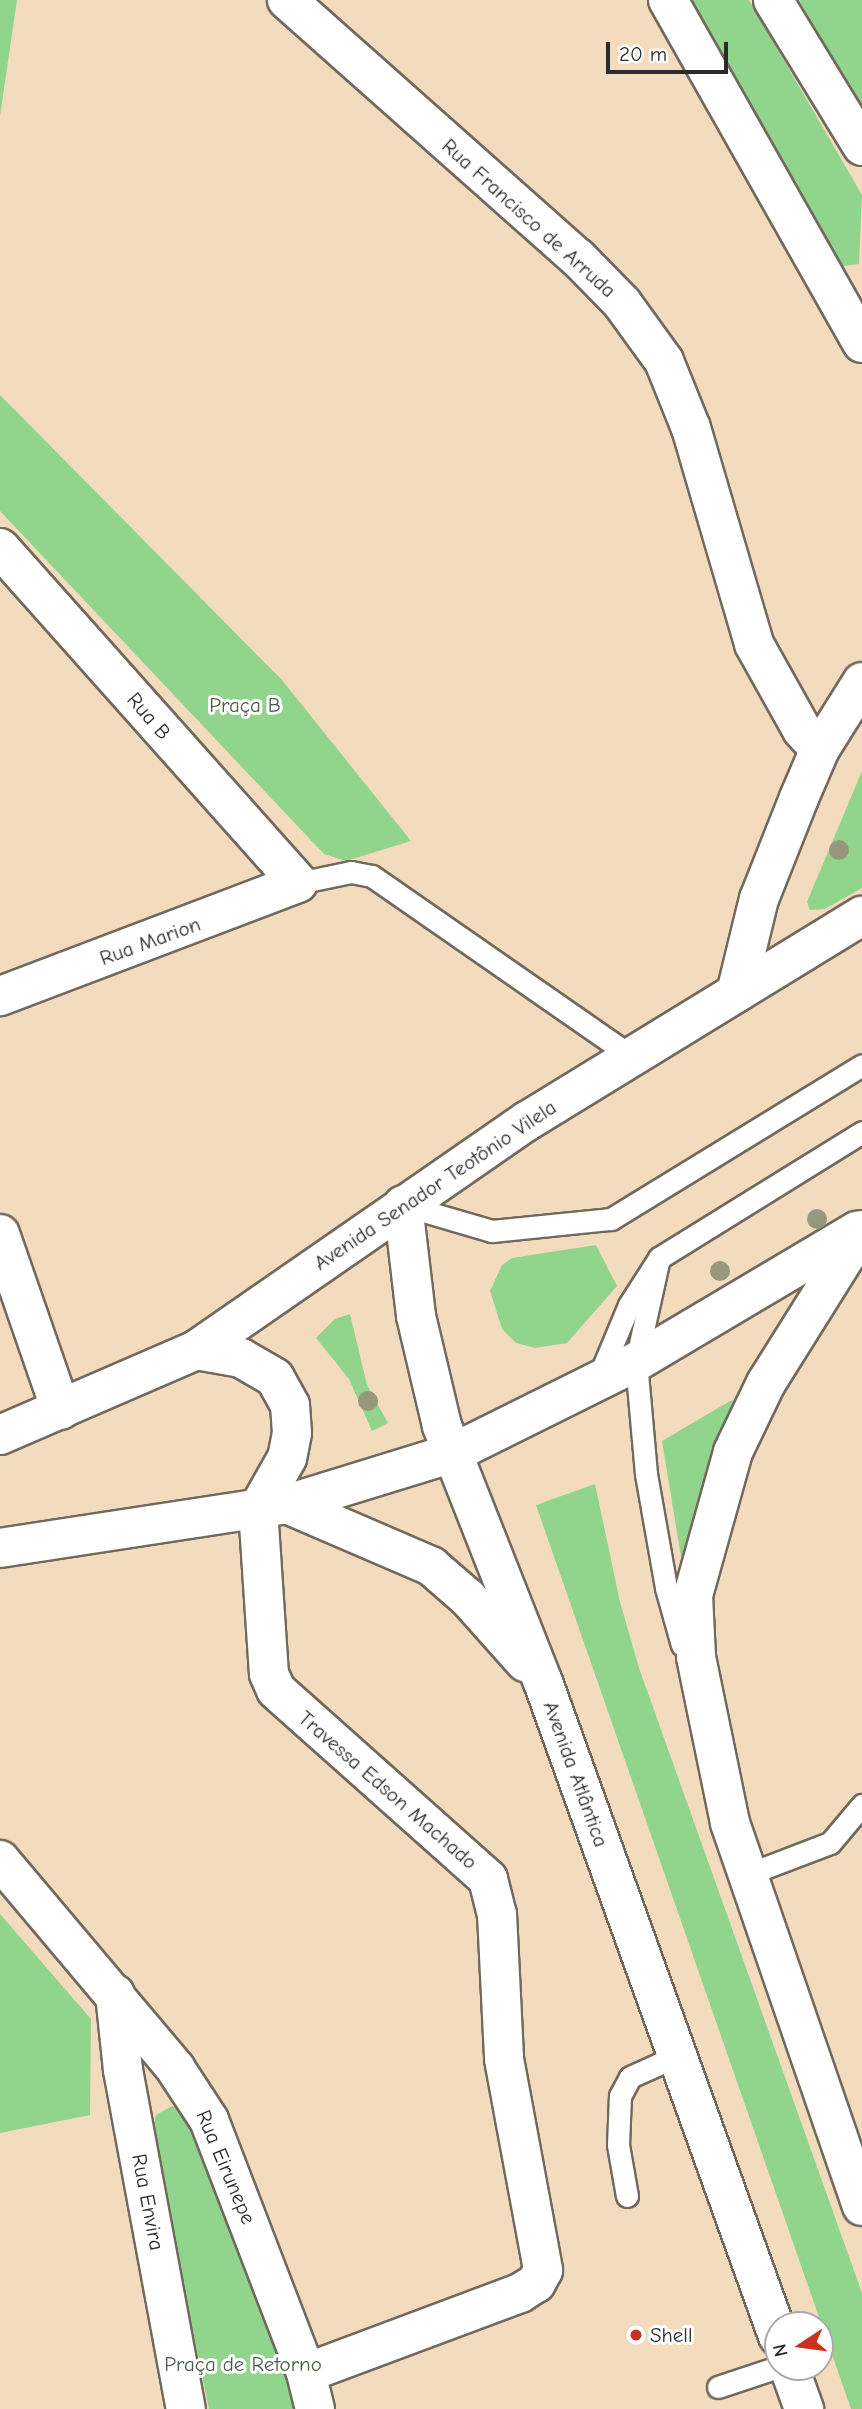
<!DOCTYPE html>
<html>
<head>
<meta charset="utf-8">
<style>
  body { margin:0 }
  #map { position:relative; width:862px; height:2409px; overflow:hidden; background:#f3dcbe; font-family:"Comic Neue",sans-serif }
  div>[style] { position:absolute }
  .green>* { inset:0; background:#91d48c }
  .roads { filter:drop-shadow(2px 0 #71695e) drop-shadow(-2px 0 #71695e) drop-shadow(0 2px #71695e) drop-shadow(0 -2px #71695e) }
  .lane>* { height:21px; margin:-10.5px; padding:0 10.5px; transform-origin:10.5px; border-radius:10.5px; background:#fff }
  .street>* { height:38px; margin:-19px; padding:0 19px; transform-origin:19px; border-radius:19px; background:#fff }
  .secondary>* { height:38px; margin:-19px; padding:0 19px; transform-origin:19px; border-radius:19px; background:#fff }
  .primary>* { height:38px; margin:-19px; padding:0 19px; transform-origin:19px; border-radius:19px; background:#fff }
  .trees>* { width:20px; height:20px; margin:-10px; border-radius:50%; background:#96977d }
  .dots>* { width:19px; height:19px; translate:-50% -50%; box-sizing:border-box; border:4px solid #fff; border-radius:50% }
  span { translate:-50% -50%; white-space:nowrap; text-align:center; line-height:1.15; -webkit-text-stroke:6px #fff; paint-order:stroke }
  .street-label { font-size:21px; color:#2b2b2b }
  .park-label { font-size:21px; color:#4a5e48 }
  .poi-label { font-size:21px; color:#2b2b2b }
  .left { translate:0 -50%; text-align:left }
  .north { position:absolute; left:764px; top:2311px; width:70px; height:70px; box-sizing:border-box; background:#fff; border:2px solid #aaa; border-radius:50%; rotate:257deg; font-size:19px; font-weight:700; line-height:28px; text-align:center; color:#2b2b2b }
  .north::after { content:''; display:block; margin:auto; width:24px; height:32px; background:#c8321e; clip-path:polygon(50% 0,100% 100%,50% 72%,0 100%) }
  .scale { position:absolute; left:606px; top:42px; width:122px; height:32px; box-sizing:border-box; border:4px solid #2b2b2b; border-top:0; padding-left:9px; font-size:21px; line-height:24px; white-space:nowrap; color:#2b2b2b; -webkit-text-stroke:5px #fff; paint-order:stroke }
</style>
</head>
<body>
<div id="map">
  <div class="green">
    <div style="clip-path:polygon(0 0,17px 0,0 116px)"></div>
    <div style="clip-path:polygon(688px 0,749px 0,862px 195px,859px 264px,843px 266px,824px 254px)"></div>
    <div style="clip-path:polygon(799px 0,862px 0,862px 109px,858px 106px)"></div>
    <div style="clip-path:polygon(0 395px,282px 680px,411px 841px,346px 861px,324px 854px,0 511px)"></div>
    <div style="clip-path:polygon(862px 771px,862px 888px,825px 909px,810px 910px,807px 902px)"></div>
    <div style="clip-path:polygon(596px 1245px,617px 1286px,567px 1343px,535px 1348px,516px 1343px,502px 1329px,490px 1291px,502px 1265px,512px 1258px)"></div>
    <div style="clip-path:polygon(350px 1314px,367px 1385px,388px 1423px,372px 1431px,349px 1379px,316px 1338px,335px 1319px)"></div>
    <div style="clip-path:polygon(743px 1398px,684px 1575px,662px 1441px,730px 1401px)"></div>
    <div style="clip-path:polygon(595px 1484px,620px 1602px,639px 1668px,862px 2293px,862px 2409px,851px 2409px,536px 1505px)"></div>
    <div style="clip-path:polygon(0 1914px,91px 2019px,90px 2115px,0 2133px)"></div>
    <div style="clip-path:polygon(172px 2106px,188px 2112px,300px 2409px,209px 2409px,152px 2133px,156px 2115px)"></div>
  </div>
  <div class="roads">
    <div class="lane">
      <div style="left:298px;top:883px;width:54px;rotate:-11.7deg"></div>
      <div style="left:351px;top:872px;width:21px;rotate:11deg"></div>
      <div style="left:372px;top:876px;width:317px;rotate:34.8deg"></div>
      <div style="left:403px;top:1205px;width:93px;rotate:16.3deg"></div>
      <div style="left:492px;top:1231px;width:120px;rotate:-5.8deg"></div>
      <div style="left:611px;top:1219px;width:294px;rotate:-31.5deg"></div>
      <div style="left:659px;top:1258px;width:107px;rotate:102.5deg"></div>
      <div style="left:636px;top:1362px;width:112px;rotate:84.9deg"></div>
      <div style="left:646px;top:1474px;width:116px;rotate:80deg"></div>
      <div style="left:666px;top:1588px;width:59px;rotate:74.3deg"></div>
      <div style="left:598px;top:1379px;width:80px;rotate:-67.3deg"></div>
      <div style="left:629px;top:1305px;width:56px;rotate:-57.4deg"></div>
      <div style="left:659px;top:1258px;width:239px;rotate:-31.8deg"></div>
      <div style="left:746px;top:1875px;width:90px;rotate:-20.9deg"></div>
      <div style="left:830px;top:1843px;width:50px;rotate:-49.9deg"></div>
      <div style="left:627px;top:2196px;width:52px;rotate:-100deg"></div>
      <div style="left:618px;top:2145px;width:49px;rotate:-87.7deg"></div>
      <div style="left:620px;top:2096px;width:21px;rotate:-62deg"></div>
      <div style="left:630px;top:2077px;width:51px;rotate:-24.1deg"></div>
      <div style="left:718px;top:2387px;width:63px;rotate:-18.4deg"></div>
    </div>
    <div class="street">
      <div style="left:287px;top:0;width:389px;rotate:41.6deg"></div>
      <div style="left:578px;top:258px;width:63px;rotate:45.6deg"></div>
      <div style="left:622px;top:303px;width:72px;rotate:54.1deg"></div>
      <div style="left:664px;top:361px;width:72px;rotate:68.1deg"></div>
      <div style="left:691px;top:428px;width:225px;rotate:73.7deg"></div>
      <div style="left:754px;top:644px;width:98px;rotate:60.8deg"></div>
      <div style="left:802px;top:730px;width:26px;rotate:47deg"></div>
      <div style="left:0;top:548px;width:448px;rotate:48.3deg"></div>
      <div style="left:298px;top:883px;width:319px;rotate:159.2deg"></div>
      <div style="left:0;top:1234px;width:186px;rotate:70.9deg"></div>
      <div style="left:258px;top:1509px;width:165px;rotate:86.2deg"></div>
      <div style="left:269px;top:1674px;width:17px;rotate:66deg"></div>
      <div style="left:276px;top:1690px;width:284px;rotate:41.7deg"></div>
      <div style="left:488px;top:1879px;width:36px;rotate:76deg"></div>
      <div style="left:497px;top:1914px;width:145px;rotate:87.2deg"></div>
      <div style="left:504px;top:2059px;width:215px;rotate:79.5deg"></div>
      <div style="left:543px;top:2270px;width:15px;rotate:118deg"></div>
      <div style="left:536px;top:2283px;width:19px;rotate:148deg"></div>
      <div style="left:520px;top:2293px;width:228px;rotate:159.5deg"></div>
      <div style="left:0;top:1860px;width:272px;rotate:49.9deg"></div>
      <div style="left:175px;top:2068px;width:62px;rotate:56.8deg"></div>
      <div style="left:209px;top:2120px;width:271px;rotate:69deg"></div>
      <div style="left:306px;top:2373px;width:37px;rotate:76deg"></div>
      <div style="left:115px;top:1994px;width:76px;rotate:84deg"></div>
      <div style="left:123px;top:2070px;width:345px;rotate:79.5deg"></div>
    </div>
    <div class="secondary">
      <div style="left:668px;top:0;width:394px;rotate:60.5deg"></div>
      <div style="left:773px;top:0;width:171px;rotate:58.6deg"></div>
      <div style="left:736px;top:993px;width:97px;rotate:-76.3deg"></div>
      <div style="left:759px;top:899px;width:109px;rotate:-68.4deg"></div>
      <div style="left:799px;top:798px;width:53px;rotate:-66.8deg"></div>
      <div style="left:820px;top:749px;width:79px;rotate:-57.9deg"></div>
    </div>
    <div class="primary">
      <div style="left:403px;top:1205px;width:112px;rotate:83.3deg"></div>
      <div style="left:416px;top:1316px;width:113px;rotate:76.7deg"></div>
      <div style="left:442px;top:1426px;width:275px;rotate:68.5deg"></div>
      <div style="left:543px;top:1682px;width:695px;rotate:70.24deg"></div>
      <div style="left:862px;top:1230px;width:181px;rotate:122.1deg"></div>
      <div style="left:766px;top:1383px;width:76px;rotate:115.6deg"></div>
      <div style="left:733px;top:1452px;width:148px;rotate:105.6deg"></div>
      <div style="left:693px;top:1595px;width:62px;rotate:87.2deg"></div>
      <div style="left:696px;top:1657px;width:169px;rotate:78.4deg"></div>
      <div style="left:730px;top:1823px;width:405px;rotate:71deg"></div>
      <div style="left:196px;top:1350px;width:46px;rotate:10.1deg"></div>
      <div style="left:241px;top:1358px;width:39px;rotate:30deg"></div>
      <div style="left:275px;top:1378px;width:31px;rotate:61deg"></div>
      <div style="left:290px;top:1405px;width:28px;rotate:86deg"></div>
      <div style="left:292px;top:1433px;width:25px;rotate:101deg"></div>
      <div style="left:287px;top:1458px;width:59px;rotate:119.6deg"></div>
      <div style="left:0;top:1435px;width:214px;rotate:-23.4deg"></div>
      <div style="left:196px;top:1350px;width:402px;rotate:-34.7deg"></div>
      <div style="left:527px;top:1121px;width:393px;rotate:-31.5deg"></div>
      <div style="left:287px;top:1504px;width:157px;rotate:23.3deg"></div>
      <div style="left:431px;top:1566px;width:49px;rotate:40.9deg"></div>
      <div style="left:468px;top:1598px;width:86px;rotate:48.3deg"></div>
      <div style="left:0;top:1548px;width:290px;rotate:-8.7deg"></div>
      <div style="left:287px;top:1504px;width:174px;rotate:-17.1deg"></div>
      <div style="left:453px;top:1453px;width:204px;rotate:-26.4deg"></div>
      <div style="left:636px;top:1362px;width:257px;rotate:-30.7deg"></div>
      <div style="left:789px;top:2367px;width:45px;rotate:70.3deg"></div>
    </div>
  </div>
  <div class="trees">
    <div style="left:839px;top:850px"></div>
    <div style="left:817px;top:1219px"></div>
    <div style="left:720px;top:1271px"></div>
    <div style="left:368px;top:1401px"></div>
  </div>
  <div class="dots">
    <div style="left:636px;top:2335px;background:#c8321e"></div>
  </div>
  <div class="street-label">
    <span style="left:529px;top:218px;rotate:42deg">Rua Francisco de Arruda</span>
    <span style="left:149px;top:716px;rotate:49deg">Rua B</span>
    <span style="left:150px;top:941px;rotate:-20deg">Rua Marion</span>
    <span style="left:435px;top:1185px;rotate:-34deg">Avenida Senador Teotônio Vilela</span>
    <span style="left:576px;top:1774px;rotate:70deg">Avenida Atlântica</span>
    <span style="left:388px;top:1790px;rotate:41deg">Travessa Edson Machado</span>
    <span style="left:226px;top:2167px;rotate:67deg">Rua Eirunepe</span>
    <span style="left:148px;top:2202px;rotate:79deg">Rua Envira</span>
  </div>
  <div class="park-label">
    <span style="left:245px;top:705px">Praça B</span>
    <span style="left:243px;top:2364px">Praça de Retorno</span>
  </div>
  <div class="poi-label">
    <span class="left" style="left:650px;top:2335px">Shell</span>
  </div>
  <div class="north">N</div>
  <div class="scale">20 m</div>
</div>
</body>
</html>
